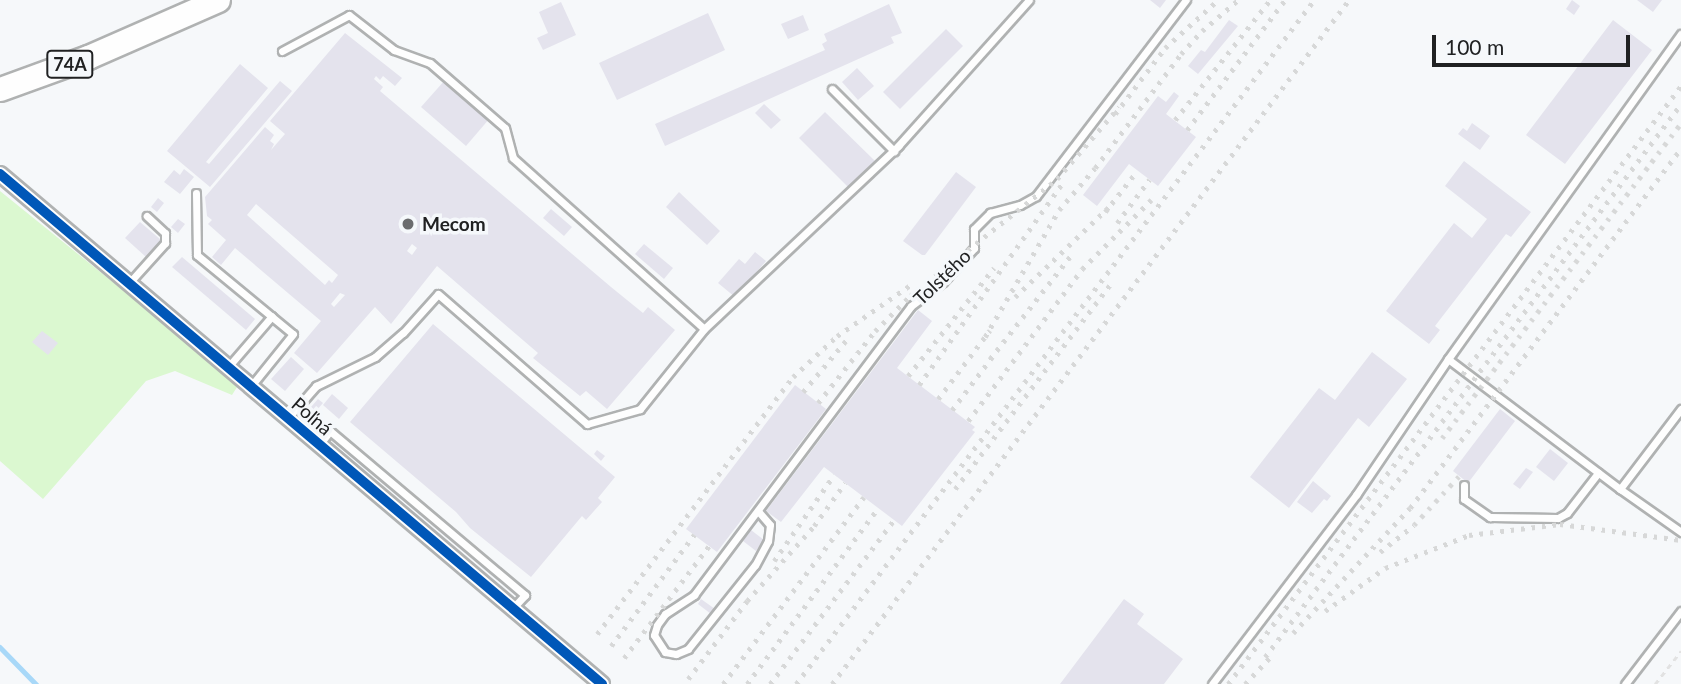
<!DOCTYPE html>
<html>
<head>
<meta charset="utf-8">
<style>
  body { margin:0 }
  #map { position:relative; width:1681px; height:684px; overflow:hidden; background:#f6f8fa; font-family:Lato,sans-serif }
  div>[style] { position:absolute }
  .green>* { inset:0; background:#dbf8d0 }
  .stream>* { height:4.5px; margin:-2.25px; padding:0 2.25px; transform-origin:2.25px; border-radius:2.25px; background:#a8d8f8 }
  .building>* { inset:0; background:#e4e3ed }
  .path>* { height:2.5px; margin-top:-1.25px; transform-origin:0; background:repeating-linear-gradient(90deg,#e2e2e2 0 5px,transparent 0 10px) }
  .roads { filter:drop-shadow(2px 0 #b0b2b2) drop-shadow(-2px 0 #b0b2b2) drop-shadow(0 2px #b0b2b2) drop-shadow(0 -2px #b0b2b2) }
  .lane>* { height:7px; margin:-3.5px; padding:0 3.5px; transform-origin:3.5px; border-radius:3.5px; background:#fefefe }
  .street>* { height:14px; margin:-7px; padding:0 7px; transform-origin:7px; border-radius:7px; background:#fefefe }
  .primary>* { height:23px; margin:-11.5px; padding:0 11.5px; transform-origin:11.5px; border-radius:11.5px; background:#fefefe }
  .rail>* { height:4.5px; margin-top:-2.25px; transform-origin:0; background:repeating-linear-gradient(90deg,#d7d8d8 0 3.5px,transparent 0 10.5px) }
  .cycleway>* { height:10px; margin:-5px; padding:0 5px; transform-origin:5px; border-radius:5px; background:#0057b8 }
  .dots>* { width:19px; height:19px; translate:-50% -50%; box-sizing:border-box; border:4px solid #f5f8fb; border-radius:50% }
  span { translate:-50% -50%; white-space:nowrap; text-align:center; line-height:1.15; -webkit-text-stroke:7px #f5f8fb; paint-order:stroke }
  .shield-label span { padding:2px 5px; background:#f5f8fb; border:2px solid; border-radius:5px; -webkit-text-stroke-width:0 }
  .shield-label { font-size:18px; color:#202122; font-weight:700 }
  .poi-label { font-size:19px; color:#202122; font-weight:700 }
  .left { translate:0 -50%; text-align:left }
  .street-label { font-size:19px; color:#202122 }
  .scale { position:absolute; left:1432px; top:35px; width:198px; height:32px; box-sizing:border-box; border:4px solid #202122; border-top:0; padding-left:9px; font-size:21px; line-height:24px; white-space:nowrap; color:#202122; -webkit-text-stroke:5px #f5f8fb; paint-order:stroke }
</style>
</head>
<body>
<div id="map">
  <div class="green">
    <div style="clip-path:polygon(0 191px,239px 384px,232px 395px,175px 371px,146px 381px,43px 499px,0 461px)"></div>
  </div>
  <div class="stream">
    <div style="left:0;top:647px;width:52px;rotate:45.8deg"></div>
  </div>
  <div class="building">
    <div style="clip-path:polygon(1150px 0,1166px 0,1160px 8px)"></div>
    <div style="clip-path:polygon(1572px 0,1580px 6px,1574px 15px,1566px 9px)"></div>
    <div style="clip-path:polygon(1637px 0,1662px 0,1653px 12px)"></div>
    <div style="clip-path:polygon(561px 2px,576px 35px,543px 50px,537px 38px,548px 33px,539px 12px)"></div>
    <div style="clip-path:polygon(889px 4px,902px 33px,891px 37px,894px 43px,665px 146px,655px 124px,825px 50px,822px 44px,827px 41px,824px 34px)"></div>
    <div style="clip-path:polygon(708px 13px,725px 50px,617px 100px,599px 63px)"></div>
    <div style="clip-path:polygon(803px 15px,809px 30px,788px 39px,781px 24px)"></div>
    <div style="clip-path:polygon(1229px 20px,1238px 26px,1198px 74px,1188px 66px,1201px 50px,1205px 52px)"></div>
    <div style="clip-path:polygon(1613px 20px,1652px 50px,1565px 164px,1526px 135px)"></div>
    <div style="clip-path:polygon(946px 29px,963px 46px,900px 109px,883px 92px)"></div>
    <div style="clip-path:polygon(evenodd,345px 33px,402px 78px,395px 86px,383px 76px,380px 80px,376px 76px,374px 79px,383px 87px,380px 91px,611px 287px,643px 313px,648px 307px,675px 330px,607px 409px,586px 391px,580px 396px,533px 358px,538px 353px,437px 266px,391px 324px,375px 307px,317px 373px,294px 353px,321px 321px,235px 248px,221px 265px,212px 257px,226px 240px,208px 224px,212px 220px,207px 216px,205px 197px,265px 127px,274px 135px,270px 141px,274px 144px,271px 150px,285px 134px,270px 121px,345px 33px,256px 204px,338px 275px,332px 283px,329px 280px,325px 285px,247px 215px,256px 204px,345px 33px,412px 244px,417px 248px,412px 255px,407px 251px,412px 244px,345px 33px,340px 293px,345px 295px,334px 307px,331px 304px,340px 293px)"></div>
    <div style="clip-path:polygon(240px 64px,268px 88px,206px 162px,209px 164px,280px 81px,292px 91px,210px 187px,167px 151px)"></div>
    <div style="clip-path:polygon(857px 68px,874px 86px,858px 100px,842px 82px)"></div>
    <div style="clip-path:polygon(445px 80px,490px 118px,466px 146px,421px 107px)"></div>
    <div style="clip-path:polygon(1174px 92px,1179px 96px,1166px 114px,1196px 137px,1158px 186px,1129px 164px,1097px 206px,1083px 195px,1158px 96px,1166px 102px)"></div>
    <div style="clip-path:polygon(764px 104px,781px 120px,771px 129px,755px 113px)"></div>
    <div style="clip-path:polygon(825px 112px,875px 161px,849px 188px,799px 138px)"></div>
    <div style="clip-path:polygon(1472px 123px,1490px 136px,1480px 150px,1458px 134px,1463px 128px,1467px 131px)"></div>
    <div style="clip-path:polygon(1464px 161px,1531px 212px,1511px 237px,1506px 234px,1435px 326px,1440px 330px,1429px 344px,1386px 311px,1454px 223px,1472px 238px,1487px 219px,1445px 186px)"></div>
    <div style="clip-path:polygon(184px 169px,194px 177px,180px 194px,164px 182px,174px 170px,180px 175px)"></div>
    <div style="clip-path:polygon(956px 172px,976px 187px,925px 255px,922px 255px,903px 241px)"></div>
    <div style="clip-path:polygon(679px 192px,720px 231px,707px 245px,666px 207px)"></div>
    <div style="clip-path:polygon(158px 198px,164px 203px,157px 212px,151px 207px)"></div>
    <div style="clip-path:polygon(551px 209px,572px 227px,564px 236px,543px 218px)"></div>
    <div style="clip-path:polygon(178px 219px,185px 224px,178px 233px,171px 227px)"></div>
    <div style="clip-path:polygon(140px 222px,161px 240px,146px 257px,125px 238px)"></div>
    <div style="clip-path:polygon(644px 244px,673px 268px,664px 279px,635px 254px)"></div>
    <div style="clip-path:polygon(755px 252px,766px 261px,735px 297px,718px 283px,739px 259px,745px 264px)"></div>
    <div style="clip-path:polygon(182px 257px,255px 319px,246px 330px,172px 267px)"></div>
    <div style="clip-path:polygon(918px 310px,932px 321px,897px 368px,975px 427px,972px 430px,975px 432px,902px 526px,824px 467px,781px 522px,766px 511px)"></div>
    <div style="clip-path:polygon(433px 324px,615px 477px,598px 498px,602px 502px,586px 520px,582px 516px,531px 577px,470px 528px,456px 512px,350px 422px)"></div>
    <div style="clip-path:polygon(42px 331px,58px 343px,48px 355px,32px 342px)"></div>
    <div style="clip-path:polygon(1372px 352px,1407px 379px,1369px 427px,1358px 418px,1289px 508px,1250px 477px,1319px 388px,1335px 400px)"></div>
    <div style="clip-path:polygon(291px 357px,304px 369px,285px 391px,271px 379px)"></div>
    <div style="clip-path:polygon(795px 385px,826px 409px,717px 552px,686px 529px)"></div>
    <div style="clip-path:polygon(332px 394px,348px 408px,339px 419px,323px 405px)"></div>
    <div style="clip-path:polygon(318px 399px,323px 403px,316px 411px,311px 407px)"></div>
    <div style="clip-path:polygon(1500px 409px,1515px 421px,1468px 483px,1453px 471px)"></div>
    <div style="clip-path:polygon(1550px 449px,1568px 463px,1554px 481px,1536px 467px)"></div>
    <div style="clip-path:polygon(597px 450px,605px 456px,601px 461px,594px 454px)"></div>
    <div style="clip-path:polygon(1526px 468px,1533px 472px,1520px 489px,1513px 484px)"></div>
    <div style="clip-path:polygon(1313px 481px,1331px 496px,1327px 501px,1324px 499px,1312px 513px,1297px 502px)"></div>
    <div style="clip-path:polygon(751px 530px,764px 540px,756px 551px,743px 541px)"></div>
    <div style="clip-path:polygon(701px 599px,715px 609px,711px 614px,698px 604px)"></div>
    <div style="clip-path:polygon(1124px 599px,1144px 614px,1137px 624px,1183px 659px,1164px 684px,1060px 684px)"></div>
  </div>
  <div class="path">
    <div style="left:1655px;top:684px;width:42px;rotate:-51.8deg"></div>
  </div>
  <div class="roads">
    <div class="lane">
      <div style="left:282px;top:51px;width:76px;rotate:-28.2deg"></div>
      <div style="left:349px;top:15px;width:57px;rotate:37.9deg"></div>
      <div style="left:394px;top:50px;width:38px;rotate:20deg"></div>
      <div style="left:430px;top:63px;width:99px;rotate:40.9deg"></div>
      <div style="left:505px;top:128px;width:31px;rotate:75deg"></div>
      <div style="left:513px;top:158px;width:256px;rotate:41.8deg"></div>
      <div style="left:832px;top:89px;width:88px;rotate:45deg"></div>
      <div style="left:196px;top:193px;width:62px;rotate:89.1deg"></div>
      <div style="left:197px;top:255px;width:124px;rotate:39.5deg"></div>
      <div style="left:293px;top:334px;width:67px;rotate:128.9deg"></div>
      <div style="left:129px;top:283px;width:54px;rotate:-48deg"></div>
      <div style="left:165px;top:243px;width:10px;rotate:-90deg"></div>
      <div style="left:165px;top:233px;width:25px;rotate:-137deg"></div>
      <div style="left:1448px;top:359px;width:400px;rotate:-54.4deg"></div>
      <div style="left:228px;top:367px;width:67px;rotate:-49.2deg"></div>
      <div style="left:288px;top:418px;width:43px;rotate:-48.8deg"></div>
      <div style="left:316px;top:386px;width:66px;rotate:-26.2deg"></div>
      <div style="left:375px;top:357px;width:37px;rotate:-41deg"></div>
      <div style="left:403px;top:333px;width:52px;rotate:-48.1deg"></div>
      <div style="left:438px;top:294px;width:198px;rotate:41.1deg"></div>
      <div style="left:587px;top:424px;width:55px;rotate:-15.8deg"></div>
      <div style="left:640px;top:409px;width:102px;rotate:-51.3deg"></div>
      <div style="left:704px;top:329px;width:267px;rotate:-43.3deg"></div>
      <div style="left:898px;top:146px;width:196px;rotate:-48.1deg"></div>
      <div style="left:319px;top:445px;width:18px;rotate:-52deg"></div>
      <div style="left:330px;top:431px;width:255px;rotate:40.1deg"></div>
      <div style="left:525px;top:595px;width:18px;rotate:133deg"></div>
      <div style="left:1464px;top:485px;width:14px;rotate:90deg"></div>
      <div style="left:1464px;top:499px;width:32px;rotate:35deg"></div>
      <div style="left:1490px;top:517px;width:68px;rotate:0.8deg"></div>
      <div style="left:1558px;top:518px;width:10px;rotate:-29deg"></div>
      <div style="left:1567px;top:513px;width:51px;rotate:-52.2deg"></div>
      <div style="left:1620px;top:489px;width:75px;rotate:35.2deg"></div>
      <div style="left:758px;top:511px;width:18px;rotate:49deg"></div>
      <div style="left:770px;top:525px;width:16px;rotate:97deg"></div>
      <div style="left:768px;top:541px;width:27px;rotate:118deg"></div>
      <div style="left:755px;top:565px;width:107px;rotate:128.6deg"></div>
      <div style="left:688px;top:649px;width:13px;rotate:157deg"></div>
      <div style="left:676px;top:654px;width:11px;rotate:-170deg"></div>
      <div style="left:665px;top:652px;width:20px;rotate:-123deg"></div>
      <div style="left:654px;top:635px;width:10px;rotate:-73deg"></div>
      <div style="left:657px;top:625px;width:14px;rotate:-54deg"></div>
      <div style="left:665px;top:614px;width:35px;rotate:-33deg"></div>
      <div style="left:694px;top:595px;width:361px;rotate:-53.1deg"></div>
      <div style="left:911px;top:306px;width:40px;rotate:-37deg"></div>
      <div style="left:943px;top:282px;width:46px;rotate:-47.6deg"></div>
      <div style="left:974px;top:248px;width:19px;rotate:-90deg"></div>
      <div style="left:974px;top:229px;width:23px;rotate:-45deg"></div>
      <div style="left:990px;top:213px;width:31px;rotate:-15deg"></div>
      <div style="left:1020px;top:205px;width:18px;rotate:-29deg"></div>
      <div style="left:1036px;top:196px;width:247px;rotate:-52.6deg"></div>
      <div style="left:1212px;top:684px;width:238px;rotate:-52.7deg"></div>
      <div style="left:1356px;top:495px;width:164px;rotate:-55.9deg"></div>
      <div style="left:1448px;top:359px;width:216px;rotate:37.1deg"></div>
      <div style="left:1620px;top:489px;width:101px;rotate:-52.7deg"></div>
      <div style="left:1625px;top:684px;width:92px;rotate:-52.5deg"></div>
    </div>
    <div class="street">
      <div style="left:0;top:174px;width:789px;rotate:40.27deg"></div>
    </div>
    <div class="primary">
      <div style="left:0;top:89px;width:94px;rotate:-20deg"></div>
      <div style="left:88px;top:57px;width:142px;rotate:-23.7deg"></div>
    </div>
  </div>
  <div class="rail">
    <div style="left:1115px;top:114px;width:83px;rotate:-52.9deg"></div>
    <div style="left:1165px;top:48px;width:72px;rotate:-42.2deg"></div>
    <div style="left:1175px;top:120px;width:153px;rotate:-51.6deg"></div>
    <div style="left:1187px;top:130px;width:163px;rotate:-53deg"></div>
    <div style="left:1105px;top:212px;width:52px;rotate:-52deg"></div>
    <div style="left:1117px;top:223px;width:54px;rotate:-53.3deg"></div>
    <div style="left:1015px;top:297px;width:133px;rotate:-43.8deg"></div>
    <div style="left:985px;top:337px;width:147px;rotate:-59.8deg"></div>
    <div style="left:1059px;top:210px;width:55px;rotate:-49.4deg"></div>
    <div style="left:1095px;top:168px;width:143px;rotate:-53deg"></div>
    <div style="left:1181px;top:54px;width:31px;rotate:-48deg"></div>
    <div style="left:1202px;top:31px;width:48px;rotate:-40.7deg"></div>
    <div style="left:990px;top:359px;width:133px;rotate:-52deg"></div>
    <div style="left:908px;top:376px;width:138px;rotate:-51.5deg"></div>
    <div style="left:919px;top:385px;width:250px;rotate:-54.6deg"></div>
    <div style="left:803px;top:392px;width:72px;rotate:-50.1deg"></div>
    <div style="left:938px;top:399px;width:86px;rotate:-53deg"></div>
    <div style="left:818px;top:403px;width:92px;rotate:-51.6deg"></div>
    <div style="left:875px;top:331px;width:49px;rotate:-45deg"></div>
    <div style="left:910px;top:296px;width:188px;rotate:-38.5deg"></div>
    <div style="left:1057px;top:179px;width:95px;rotate:-49.3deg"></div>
    <div style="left:952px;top:410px;width:71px;rotate:-53deg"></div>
    <div style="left:968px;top:421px;width:190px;rotate:-53.1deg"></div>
    <div style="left:1082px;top:269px;width:98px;rotate:-45deg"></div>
    <div style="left:1442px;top:438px;width:395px;rotate:-52.8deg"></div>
    <div style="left:955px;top:489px;width:260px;rotate:-52.8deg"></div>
    <div style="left:1380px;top:552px;width:43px;rotate:-38.5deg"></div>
    <div style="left:1414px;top:525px;width:67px;rotate:-47.4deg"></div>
    <div style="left:774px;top:561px;width:105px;rotate:-55.1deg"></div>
    <div style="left:1325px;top:611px;width:74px;rotate:-35.6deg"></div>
    <div style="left:1385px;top:568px;width:90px;rotate:-21.4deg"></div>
    <div style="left:1469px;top:535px;width:92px;rotate:-6.9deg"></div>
    <div style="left:1560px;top:524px;width:122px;rotate:7.5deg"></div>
    <div style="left:1293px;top:633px;width:171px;rotate:-46.9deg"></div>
    <div style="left:1410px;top:508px;width:451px;rotate:-53deg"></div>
    <div style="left:597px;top:634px;width:323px;rotate:-52.7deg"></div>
    <div style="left:793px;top:377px;width:60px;rotate:-43deg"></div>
    <div style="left:837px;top:336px;width:88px;rotate:-34.8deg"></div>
    <div style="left:611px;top:646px;width:139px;rotate:-53.2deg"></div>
    <div style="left:1265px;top:657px;width:692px;rotate:-53.05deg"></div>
    <div style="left:624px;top:658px;width:141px;rotate:-52.8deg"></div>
    <div style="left:688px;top:679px;width:98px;rotate:-52.9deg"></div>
    <div style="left:747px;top:601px;width:101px;rotate:-48.2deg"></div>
    <div style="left:814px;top:526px;width:53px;rotate:-54.2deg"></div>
    <div style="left:723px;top:684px;width:234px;rotate:-53deg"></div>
    <div style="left:747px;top:684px;width:219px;rotate:-53.3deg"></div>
    <div style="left:770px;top:684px;width:206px;rotate:-52.9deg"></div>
    <div style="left:796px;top:684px;width:858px;rotate:-52.86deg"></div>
    <div style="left:832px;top:684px;width:857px;rotate:-52.92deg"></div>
    <div style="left:1228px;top:684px;width:750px;rotate:-52.86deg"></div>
    <div style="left:1245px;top:684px;width:42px;rotate:-46.9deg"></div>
  </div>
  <div class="cycleway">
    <div style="left:0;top:174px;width:789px;rotate:40.27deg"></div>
  </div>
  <div class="dots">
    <div style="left:408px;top:224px;background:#6b6c6e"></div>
  </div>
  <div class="shield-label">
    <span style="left:70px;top:64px">74A</span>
  </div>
  <div class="poi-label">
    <span class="left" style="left:422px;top:224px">Mecom</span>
  </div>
  <div class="street-label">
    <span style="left:942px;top:277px;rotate:-44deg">Tolstého</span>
    <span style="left:312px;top:416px;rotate:41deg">Poľná</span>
  </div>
  <div class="scale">100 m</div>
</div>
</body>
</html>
